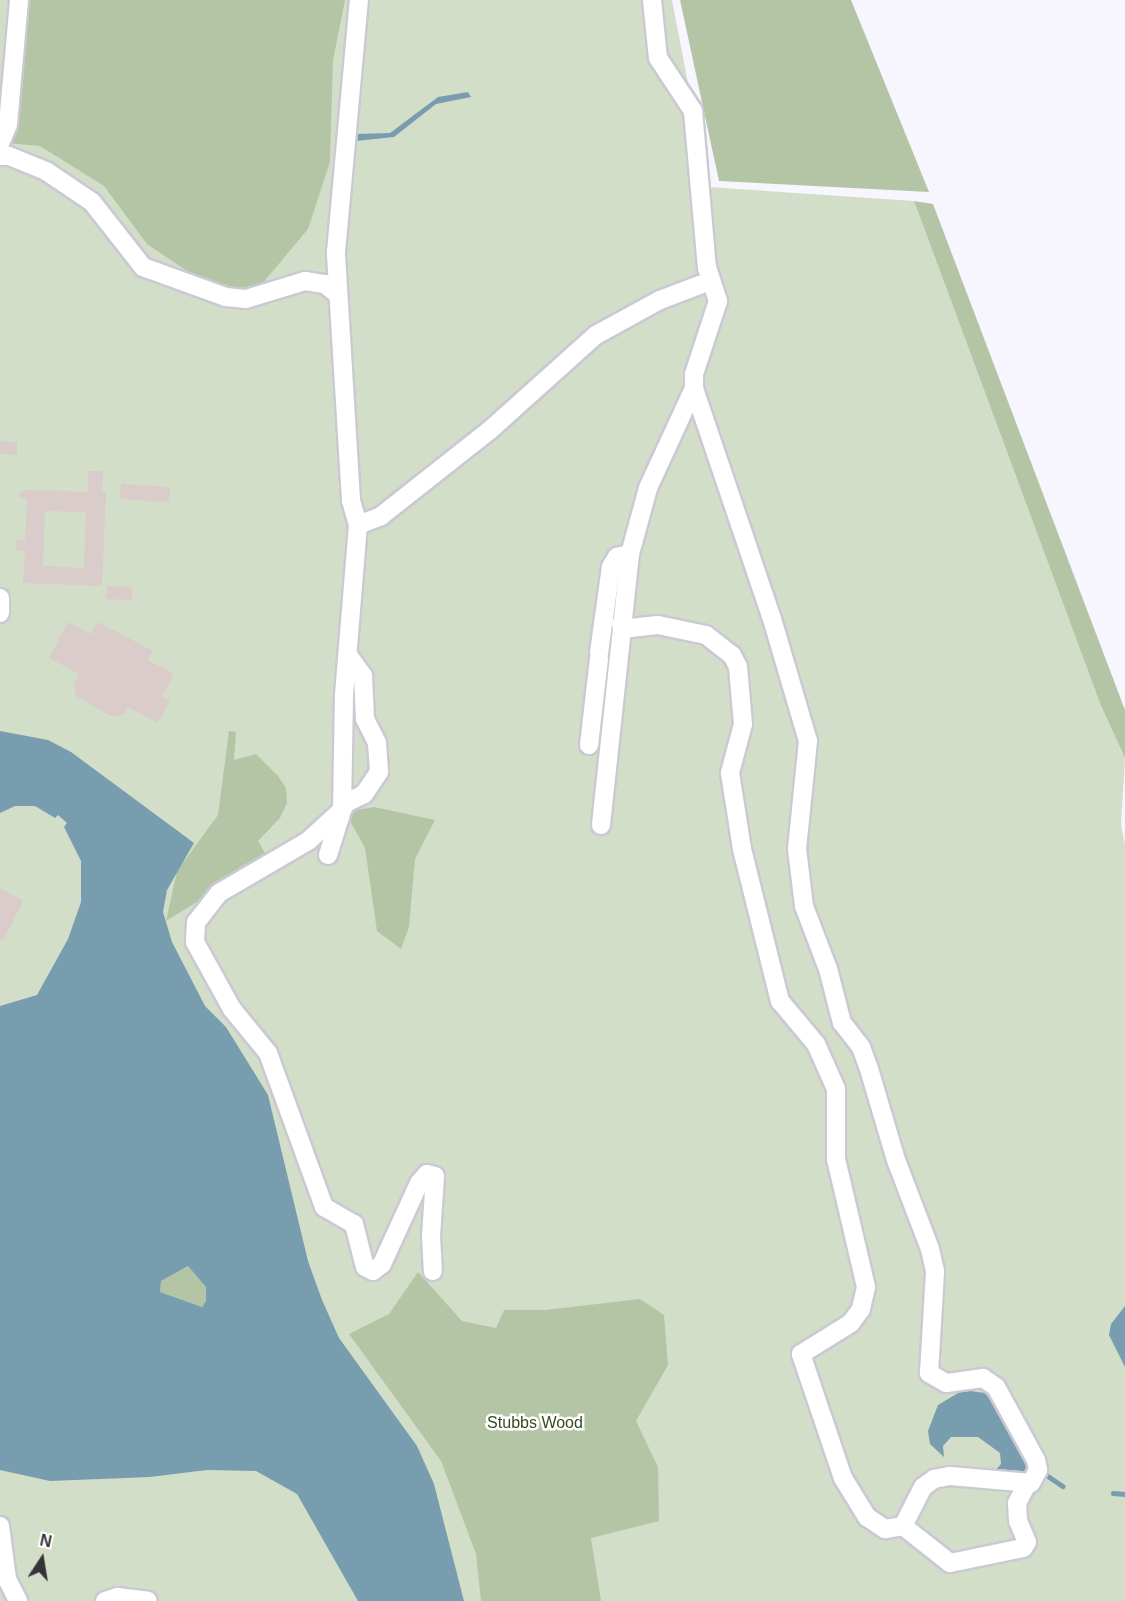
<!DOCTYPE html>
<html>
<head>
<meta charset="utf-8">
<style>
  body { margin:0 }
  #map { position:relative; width:1125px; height:1601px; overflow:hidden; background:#f7f5fe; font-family:Arial,sans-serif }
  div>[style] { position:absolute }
  .green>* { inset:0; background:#d2dec8 }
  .forest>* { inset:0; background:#b4c5a6 }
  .water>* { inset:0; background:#789dae }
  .stream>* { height:4.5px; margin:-2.25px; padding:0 2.25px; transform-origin:2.25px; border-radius:2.25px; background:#789dae }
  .building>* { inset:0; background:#d9ccca }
  .roads { filter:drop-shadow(2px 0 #cbc9d3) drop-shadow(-2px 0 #cbc9d3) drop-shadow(0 2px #cbc9d3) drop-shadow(0 -2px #cbc9d3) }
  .minor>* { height:18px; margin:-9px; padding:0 9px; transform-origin:9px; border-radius:9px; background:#fff }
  span { translate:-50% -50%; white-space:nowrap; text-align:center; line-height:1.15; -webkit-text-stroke:5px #fff; paint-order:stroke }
  .park-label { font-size:16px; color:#344b1c }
  .north { position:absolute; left:12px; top:1529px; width:60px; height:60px; -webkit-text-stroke:4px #fff; paint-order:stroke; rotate:12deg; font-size:16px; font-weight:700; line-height:24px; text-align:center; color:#343337 }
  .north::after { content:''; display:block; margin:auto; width:21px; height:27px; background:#343337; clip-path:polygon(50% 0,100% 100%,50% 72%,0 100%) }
</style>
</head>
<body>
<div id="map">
  <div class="green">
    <div style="clip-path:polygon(0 0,672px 0,708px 187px,914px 201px,1101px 706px,1125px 758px,1121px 825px,1125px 844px,1125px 1601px,0 1601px)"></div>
  </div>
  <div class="forest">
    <div style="clip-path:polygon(26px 0,345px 0,333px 60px,330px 162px,308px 229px,262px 284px,236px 289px,193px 275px,147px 244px,104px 186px,40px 146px,8px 143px)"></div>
    <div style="clip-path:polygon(680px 0,851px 0,929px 192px,719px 181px)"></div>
    <div style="clip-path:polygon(914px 201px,933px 204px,1125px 710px,1125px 758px,1101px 706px)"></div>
    <div style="clip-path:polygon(229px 731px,236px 732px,234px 760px,256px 754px,278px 776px,286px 788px,287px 803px,280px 818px,258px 841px,268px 858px,166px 921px,177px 871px,218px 815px)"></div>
    <div style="clip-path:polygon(374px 807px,435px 820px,415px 859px,409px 927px,401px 949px,377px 931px,365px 848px,345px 812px)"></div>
    <div style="clip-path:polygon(188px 1266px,207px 1287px,206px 1301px,202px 1307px,160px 1292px,161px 1281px)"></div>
    <div style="clip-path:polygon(418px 1272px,462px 1321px,496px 1328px,504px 1310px,545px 1310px,640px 1299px,664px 1315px,668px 1365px,636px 1421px,658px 1467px,659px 1521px,591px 1538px,601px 1601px,481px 1601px,476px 1554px,441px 1461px,349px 1334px,389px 1314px)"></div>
  </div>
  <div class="water">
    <div style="clip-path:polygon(468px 92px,471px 97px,436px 104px,394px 137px,356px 141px,356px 134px,390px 133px,438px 97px)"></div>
    <div style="clip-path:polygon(evenodd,0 731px,48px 740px,71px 752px,194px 843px,167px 890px,163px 912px,172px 942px,205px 1006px,226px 1027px,268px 1095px,308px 1261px,322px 1300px,339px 1338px,417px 1446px,434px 1484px,464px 1601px,358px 1601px,297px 1494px,256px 1471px,207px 1470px,150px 1477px,50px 1481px,0 1470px,0 1006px,37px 995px,68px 939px,81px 902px,81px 861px,64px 827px,67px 823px,58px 815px,55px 818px,35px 806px,15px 806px,0 813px,0 731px,188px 1266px,206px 1287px,206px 1301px,202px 1307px,160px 1292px,161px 1281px,188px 1266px)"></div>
    <div style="clip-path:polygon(1125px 1306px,1125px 1367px,1109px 1335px,1111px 1324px)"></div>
    <div style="clip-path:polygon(963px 1390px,985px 1393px,1007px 1422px,1027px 1465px,1022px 1477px,995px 1471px,1001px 1464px,1000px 1453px,978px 1437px,951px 1437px,943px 1446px,944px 1457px,930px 1444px,928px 1431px,938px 1405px)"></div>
  </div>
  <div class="stream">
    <div style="left:1042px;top:1472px;width:25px;rotate:34deg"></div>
    <div style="left:1113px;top:1493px;width:12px;rotate:5deg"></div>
  </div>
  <div class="building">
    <div style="clip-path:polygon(0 441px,17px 442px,17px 455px,0 454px)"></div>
    <div style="clip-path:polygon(evenodd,88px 471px,103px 471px,102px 493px,106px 493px,102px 586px,23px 583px,25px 551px,16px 550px,17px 540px,25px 540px,27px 499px,19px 498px,19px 494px,25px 490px,88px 492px,88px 471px,45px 511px,86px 512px,84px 568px,43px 566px,45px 511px)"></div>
    <div style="clip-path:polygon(121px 484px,170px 487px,169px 502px,120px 499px)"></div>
    <div style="clip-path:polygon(107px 586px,132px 587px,132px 600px,106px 599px)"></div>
    <div style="clip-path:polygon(68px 622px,91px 634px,98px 622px,153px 651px,148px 660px,174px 674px,162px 697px,170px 701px,158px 723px,128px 707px,124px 715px,110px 716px,76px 696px,74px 684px,79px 674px,49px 658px)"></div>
    <div style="clip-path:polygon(0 888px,23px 901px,3px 941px,0 939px)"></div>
  </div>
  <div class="roads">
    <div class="minor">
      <div style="left:0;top:144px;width:22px;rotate:-68deg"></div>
      <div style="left:8px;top:124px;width:124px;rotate:-84.9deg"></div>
      <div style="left:0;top:156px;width:9px"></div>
      <div style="left:9px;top:156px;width:40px;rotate:22deg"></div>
      <div style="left:46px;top:171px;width:55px;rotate:34deg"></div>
      <div style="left:92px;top:202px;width:83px;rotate:51.9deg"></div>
      <div style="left:143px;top:267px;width:88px;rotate:19.9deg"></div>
      <div style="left:226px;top:297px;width:20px;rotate:6deg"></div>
      <div style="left:246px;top:299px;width:62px;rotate:-17deg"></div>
      <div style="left:305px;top:281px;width:20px;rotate:9deg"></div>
      <div style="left:325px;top:284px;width:17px;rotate:40deg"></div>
      <div style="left:358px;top:525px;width:25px;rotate:-21deg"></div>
      <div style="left:381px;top:516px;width:139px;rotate:-38.3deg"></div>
      <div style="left:490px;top:430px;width:142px;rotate:-41.9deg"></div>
      <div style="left:596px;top:335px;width:73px;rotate:-28.7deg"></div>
      <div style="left:660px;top:300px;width:53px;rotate:-20.8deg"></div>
      <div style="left:0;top:598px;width:15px;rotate:90deg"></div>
      <div style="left:621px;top:624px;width:10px;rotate:24deg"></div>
      <div style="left:630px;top:628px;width:28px;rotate:-6deg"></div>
      <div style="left:658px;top:625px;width:49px;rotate:11.8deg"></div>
      <div style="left:706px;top:635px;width:33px;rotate:38deg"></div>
      <div style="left:732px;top:655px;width:13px;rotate:63deg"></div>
      <div style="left:738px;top:667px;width:57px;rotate:85deg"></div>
      <div style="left:743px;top:724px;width:51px;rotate:104.9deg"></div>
      <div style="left:730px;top:773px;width:77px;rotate:81deg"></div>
      <div style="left:742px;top:849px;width:157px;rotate:76deg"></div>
      <div style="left:780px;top:1001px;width:56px;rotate:50.1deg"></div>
      <div style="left:816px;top:1044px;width:49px;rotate:66deg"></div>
      <div style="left:836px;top:1089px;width:70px;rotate:90deg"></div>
      <div style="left:836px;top:1159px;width:131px;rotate:76.8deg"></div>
      <div style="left:866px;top:1287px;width:23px;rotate:103deg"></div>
      <div style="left:861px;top:1309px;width:17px;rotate:126deg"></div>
      <div style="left:851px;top:1323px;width:59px;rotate:148.2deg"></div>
      <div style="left:801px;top:1354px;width:131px;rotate:71.3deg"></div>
      <div style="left:843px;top:1478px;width:46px;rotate:58.4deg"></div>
      <div style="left:867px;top:1517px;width:22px;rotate:34deg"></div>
      <div style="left:885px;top:1529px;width:18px;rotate:-9deg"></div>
      <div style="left:903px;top:1526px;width:44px;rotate:-62.9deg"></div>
      <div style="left:923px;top:1487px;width:14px;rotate:-36deg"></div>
      <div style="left:934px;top:1479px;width:16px;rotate:-11deg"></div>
      <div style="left:950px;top:1476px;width:81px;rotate:4.9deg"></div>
      <div style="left:1031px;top:1483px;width:15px;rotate:-62deg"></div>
      <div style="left:1038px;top:1470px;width:10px;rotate:-101deg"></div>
      <div style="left:1036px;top:1460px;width:83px;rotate:-118.7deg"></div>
      <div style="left:996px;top:1387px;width:16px;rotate:-145deg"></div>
      <div style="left:983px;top:1378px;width:37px;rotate:172deg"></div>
      <div style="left:946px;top:1383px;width:20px;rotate:-150deg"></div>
      <div style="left:929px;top:1373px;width:102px;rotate:-86.6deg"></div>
      <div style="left:935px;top:1271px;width:23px;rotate:-103deg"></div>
      <div style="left:930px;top:1249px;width:95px;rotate:-110.9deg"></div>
      <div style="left:896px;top:1160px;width:95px;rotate:-106.5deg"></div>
      <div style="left:869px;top:1069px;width:23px;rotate:-110deg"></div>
      <div style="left:861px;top:1047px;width:31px;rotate:-128deg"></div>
      <div style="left:842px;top:1023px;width:56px;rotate:-104.5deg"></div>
      <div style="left:828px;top:969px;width:67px;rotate:-110.9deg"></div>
      <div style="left:804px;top:906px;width:57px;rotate:-97deg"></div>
      <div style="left:797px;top:849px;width:109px;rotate:-84.2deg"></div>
      <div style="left:808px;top:741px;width:127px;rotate:-106.4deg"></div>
      <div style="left:772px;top:619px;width:244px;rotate:-108.7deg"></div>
      <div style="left:694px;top:388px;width:14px;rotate:-90deg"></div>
      <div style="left:694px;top:374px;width:77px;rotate:-71.8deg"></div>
      <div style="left:718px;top:301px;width:35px;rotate:-108deg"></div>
      <div style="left:707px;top:268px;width:158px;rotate:-95.1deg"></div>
      <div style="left:693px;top:111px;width:64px;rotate:-123.4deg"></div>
      <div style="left:658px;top:58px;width:58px;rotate:-95.9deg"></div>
      <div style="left:599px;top:653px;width:87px;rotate:-82.1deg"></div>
      <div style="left:611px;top:567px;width:12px;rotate:-59deg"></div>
      <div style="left:617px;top:557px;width:13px;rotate:-13deg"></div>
      <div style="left:348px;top:655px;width:26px;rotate:54deg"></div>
      <div style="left:363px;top:676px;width:43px;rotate:87.3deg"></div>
      <div style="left:365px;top:719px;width:27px;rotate:63deg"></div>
      <div style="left:377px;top:743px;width:29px;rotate:86deg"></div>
      <div style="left:379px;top:772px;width:27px;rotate:124deg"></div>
      <div style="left:364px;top:794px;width:20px;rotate:153deg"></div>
      <div style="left:346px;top:803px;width:8px;rotate:120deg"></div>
      <div style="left:342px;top:810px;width:115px;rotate:-89deg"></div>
      <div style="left:344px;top:695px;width:171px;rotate:-85.3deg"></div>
      <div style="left:358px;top:525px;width:26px;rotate:-106deg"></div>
      <div style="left:351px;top:500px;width:248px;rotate:-93.5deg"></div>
      <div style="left:336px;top:252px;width:253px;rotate:-84.8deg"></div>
      <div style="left:589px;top:745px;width:87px;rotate:-83.4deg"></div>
      <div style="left:342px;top:810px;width:46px;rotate:137.6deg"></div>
      <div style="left:308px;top:841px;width:103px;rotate:149.7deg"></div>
      <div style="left:219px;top:893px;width:37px;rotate:128deg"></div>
      <div style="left:196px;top:922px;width:20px;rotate:93deg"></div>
      <div style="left:195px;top:942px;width:77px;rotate:61.1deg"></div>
      <div style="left:232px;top:1009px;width:57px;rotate:50.7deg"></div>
      <div style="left:268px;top:1053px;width:164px;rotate:70deg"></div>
      <div style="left:324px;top:1207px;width:34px;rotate:30deg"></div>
      <div style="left:354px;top:1224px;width:44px;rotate:75.7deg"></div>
      <div style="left:365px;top:1267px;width:9px;rotate:27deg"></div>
      <div style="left:373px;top:1271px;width:11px;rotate:-38deg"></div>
      <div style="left:382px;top:1264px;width:89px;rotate:-65.4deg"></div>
      <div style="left:419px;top:1183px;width:12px;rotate:-48deg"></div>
      <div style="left:427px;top:1174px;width:8px;rotate:14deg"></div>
      <div style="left:435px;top:1176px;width:60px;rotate:93.8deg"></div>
      <div style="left:431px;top:1236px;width:35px;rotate:87deg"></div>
      <div style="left:601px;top:825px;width:273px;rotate:-83.9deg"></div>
      <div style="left:630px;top:554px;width:68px;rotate:-74.7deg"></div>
      <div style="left:648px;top:488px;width:110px;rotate:-65.3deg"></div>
      <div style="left:328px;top:855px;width:43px;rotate:-72.4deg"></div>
      <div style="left:0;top:1526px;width:53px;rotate:82.5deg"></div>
      <div style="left:7px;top:1579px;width:25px;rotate:63deg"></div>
      <div style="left:903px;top:1526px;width:60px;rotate:38.2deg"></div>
      <div style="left:950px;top:1563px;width:75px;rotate:-11.6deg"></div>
      <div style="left:1023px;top:1548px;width:7px;rotate:-56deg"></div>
      <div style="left:1027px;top:1542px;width:23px;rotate:-113deg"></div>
      <div style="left:1018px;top:1521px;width:18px;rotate:-93deg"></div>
      <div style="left:1017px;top:1503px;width:21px;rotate:-62deg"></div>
      <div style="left:105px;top:1601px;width:13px;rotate:-18deg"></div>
      <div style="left:117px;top:1597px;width:31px;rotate:7deg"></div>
    </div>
  </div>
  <div class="park-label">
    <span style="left:535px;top:1423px">Stubbs Wood</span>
  </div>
  <div class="north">N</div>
</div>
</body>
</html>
